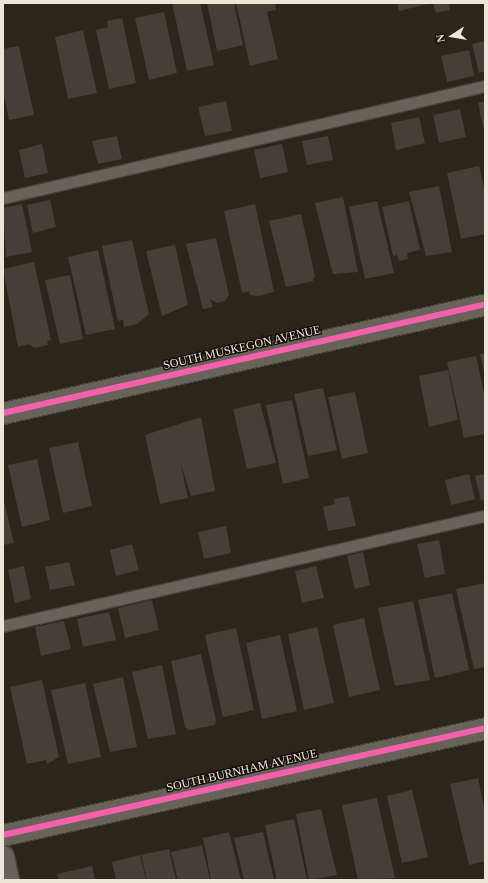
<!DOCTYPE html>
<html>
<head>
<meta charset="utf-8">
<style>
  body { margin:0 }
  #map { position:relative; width:488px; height:883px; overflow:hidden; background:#2b251a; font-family:Georgia,serif }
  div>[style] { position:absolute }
  .building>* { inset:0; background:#463f37 }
  .roads { filter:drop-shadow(1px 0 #474138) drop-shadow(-1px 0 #474138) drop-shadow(0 1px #474138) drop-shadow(0 -1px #474138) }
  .service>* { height:11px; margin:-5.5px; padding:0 5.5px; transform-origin:5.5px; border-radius:5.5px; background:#67625a }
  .minor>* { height:21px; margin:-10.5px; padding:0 10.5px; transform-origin:10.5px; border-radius:10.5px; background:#67625a }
  .cycleway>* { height:6px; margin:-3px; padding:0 3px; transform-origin:3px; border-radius:3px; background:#f560ab }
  span { translate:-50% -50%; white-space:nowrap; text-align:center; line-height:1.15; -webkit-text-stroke:3px #161008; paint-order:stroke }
  .street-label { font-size:12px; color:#eee5d9 }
  .frame { position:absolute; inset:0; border:4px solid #eee5d9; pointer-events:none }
  .north { position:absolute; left:432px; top:16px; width:40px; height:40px; -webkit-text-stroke:3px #161008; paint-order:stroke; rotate:258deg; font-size:11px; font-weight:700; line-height:16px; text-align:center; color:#eee5d9 }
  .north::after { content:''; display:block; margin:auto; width:14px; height:18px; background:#eee5d9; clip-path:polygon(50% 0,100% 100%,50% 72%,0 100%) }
</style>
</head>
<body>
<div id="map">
  <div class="building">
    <div style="clip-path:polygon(172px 3px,200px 3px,214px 65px,187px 71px)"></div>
    <div style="clip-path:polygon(207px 3px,234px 3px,243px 45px,217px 51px)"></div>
    <div style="clip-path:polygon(236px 3px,275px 3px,276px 10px,267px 12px,278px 59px,250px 66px)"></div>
    <div style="clip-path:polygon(397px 3px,428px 3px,428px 4px,399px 11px)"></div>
    <div style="clip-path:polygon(433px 3px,448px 3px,450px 10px,436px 13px)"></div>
    <div style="clip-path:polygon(164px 12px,177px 73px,149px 80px,135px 18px)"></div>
    <div style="clip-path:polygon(122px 18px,136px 83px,109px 89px,96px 30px,108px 27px,107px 21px)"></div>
    <div style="clip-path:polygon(83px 30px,97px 93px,68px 99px,55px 37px)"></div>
    <div style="clip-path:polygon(485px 41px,485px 71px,479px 73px,472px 44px)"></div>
    <div style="clip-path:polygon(19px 46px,34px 115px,9px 120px,3px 91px,3px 49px)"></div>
    <div style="clip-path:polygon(469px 50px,474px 76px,447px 82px,441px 56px)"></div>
    <div style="clip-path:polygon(226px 101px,232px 131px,205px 136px,198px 107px)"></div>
    <div style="clip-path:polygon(485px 101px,485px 131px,484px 131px,478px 103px)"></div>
    <div style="clip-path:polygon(460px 109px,466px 137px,439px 143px,433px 115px)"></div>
    <div style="clip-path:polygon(419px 117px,425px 143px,396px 150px,391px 123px)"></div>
    <div style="clip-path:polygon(117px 136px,122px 159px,98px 164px,92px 141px)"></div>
    <div style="clip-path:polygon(328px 136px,333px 160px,307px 165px,302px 141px)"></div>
    <div style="clip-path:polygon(42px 144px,48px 173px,25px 178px,19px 150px)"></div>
    <div style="clip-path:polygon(282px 144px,288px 172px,260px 178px,254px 150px)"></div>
    <div style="clip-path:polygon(479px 166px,485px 192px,485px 234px,461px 239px,447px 173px)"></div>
    <div style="clip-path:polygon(439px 186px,452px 252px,426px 256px,409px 192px)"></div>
    <div style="clip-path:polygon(343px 197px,358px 272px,333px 274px,315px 203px)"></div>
    <div style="clip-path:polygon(50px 200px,56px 227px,33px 233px,27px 205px)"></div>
    <div style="clip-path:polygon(377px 201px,394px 273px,365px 279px,349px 207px)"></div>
    <div style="clip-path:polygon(409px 201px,420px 250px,407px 253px,408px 259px,399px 261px,397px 255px,393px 256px,382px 207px)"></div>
    <div style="clip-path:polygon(22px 204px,32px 252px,6px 257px,3px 208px)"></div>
    <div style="clip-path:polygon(255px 204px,274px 292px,259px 296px,250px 295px,249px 291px,242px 293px,224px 211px)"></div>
    <div style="clip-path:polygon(301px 214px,315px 276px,313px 281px,286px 287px,269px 221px)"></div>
    <div style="clip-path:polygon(216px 238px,229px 295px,225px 301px,217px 303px,210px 299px,213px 307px,203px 309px,186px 244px)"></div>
    <div style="clip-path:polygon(132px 240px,149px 314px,137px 324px,124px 327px,123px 320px,118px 321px,102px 246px)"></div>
    <div style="clip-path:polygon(175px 245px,188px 305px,162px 316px,146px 251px)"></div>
    <div style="clip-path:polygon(98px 250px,115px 329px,86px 335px,68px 257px)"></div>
    <div style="clip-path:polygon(34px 262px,51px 340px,47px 341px,48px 345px,34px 348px,29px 344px,18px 347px,3px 269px)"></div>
    <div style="clip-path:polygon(70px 275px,83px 339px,60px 344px,45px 280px)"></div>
    <div style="clip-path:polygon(485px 353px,485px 372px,484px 372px,480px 354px)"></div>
    <div style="clip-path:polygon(476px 356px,485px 399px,485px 434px,464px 438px,447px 362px)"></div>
    <div style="clip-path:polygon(448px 370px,458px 420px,429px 427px,419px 376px)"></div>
    <div style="clip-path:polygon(323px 388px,337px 450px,308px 456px,294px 394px)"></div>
    <div style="clip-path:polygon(355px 392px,368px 453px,342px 459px,328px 397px)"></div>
    <div style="clip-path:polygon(292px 400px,309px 478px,283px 484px,266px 405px)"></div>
    <div style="clip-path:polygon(260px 403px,276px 463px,247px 469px,233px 409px)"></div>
    <div style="clip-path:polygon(201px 417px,215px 491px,191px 496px,180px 462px,188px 498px,160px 504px,145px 435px)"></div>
    <div style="clip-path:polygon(78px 442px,92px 506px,63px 513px,49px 448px)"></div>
    <div style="clip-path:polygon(37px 459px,50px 520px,22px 527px,8px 465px)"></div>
    <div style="clip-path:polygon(469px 474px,475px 499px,451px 505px,445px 480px)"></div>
    <div style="clip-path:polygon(485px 474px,485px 500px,481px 501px,475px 476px)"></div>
    <div style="clip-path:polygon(349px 496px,356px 526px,328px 531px,323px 507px,335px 504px,334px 499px)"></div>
    <div style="clip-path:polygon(3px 497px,14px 543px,3px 545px)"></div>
    <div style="clip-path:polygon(226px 526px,231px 553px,204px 559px,198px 532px)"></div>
    <div style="clip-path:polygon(439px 540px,445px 574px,425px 578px,417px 544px)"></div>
    <div style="clip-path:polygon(132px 544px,139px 570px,116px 576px,110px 550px)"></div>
    <div style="clip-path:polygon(363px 552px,370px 585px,355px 589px,347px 556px)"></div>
    <div style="clip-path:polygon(69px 562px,75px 585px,50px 590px,45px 567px)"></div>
    <div style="clip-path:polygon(24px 566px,31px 599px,15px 603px,8px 570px)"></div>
    <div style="clip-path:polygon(316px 566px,324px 598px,302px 603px,295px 571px)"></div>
    <div style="clip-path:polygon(485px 583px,485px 667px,474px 669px,456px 589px)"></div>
    <div style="clip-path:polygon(452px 593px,469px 670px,435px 678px,418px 600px)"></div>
    <div style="clip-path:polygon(152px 600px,159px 630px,125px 638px,118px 608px)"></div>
    <div style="clip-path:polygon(413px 601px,430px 680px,395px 686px,378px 608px)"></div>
    <div style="clip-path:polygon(109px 612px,116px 640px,83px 647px,77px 619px)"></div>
    <div style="clip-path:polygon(364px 618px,380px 690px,349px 697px,333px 625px)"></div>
    <div style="clip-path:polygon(64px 621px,71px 649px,41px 656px,35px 627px)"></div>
    <div style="clip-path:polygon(317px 627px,334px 703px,304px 710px,288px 634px)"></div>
    <div style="clip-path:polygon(236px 628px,254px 710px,223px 717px,205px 635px)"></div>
    <div style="clip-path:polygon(280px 635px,297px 711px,262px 719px,246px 643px)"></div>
    <div style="clip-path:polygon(201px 654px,216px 720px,215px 725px,189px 730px,185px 727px,171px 661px)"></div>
    <div style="clip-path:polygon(162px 665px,176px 734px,148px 739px,132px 672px)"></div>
    <div style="clip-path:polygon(123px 677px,137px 747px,110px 752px,93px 684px)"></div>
    <div style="clip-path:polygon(42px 680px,59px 757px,47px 764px,46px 760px,27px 764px,10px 687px)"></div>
    <div style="clip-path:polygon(85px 683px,101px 757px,68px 764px,51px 690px)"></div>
    <div style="clip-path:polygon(478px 778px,485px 812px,485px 861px,469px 865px,450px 784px)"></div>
    <div style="clip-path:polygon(412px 790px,428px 857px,402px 863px,387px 796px)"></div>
    <div style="clip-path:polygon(377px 798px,395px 878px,358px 880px,342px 805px)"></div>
    <div style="clip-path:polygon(321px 809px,337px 875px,309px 880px,296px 814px)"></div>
    <div style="clip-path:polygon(294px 819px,307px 880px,277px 880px,265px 825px)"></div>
    <div style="clip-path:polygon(229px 832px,241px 880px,211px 880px,203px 838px)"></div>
    <div style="clip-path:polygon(263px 832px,274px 880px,244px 880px,234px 838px)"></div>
    <div style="clip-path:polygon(202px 845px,210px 880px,178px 880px,171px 852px)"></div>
    <div style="clip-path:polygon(169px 849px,176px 880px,147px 880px,141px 855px)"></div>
    <div style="clip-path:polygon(140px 855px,146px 880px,116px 880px,112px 862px)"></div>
    <div style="clip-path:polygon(92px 866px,95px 880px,59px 880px,57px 874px)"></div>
  </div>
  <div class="roads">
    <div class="service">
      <div style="left:3px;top:198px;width:495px;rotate:-13.1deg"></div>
      <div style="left:3px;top:626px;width:494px;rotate:-12.9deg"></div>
    </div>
    <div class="minor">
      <div style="left:3px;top:413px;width:494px;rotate:-12.7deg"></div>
      <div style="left:3px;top:835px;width:494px;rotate:-12.5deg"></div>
      <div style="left:3px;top:856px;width:25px;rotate:78deg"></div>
    </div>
  </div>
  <div class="cycleway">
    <div style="left:3px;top:413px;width:494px;rotate:-12.7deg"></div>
    <div style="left:3px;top:835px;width:494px;rotate:-12.5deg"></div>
  </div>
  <div class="street-label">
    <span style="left:242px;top:348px;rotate:-13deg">SOUTH MUSKEGON AVENUE</span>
    <span style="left:242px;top:771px;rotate:-13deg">SOUTH BURNHAM AVENUE</span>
  </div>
  <div class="frame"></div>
  <div class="north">N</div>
</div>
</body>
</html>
